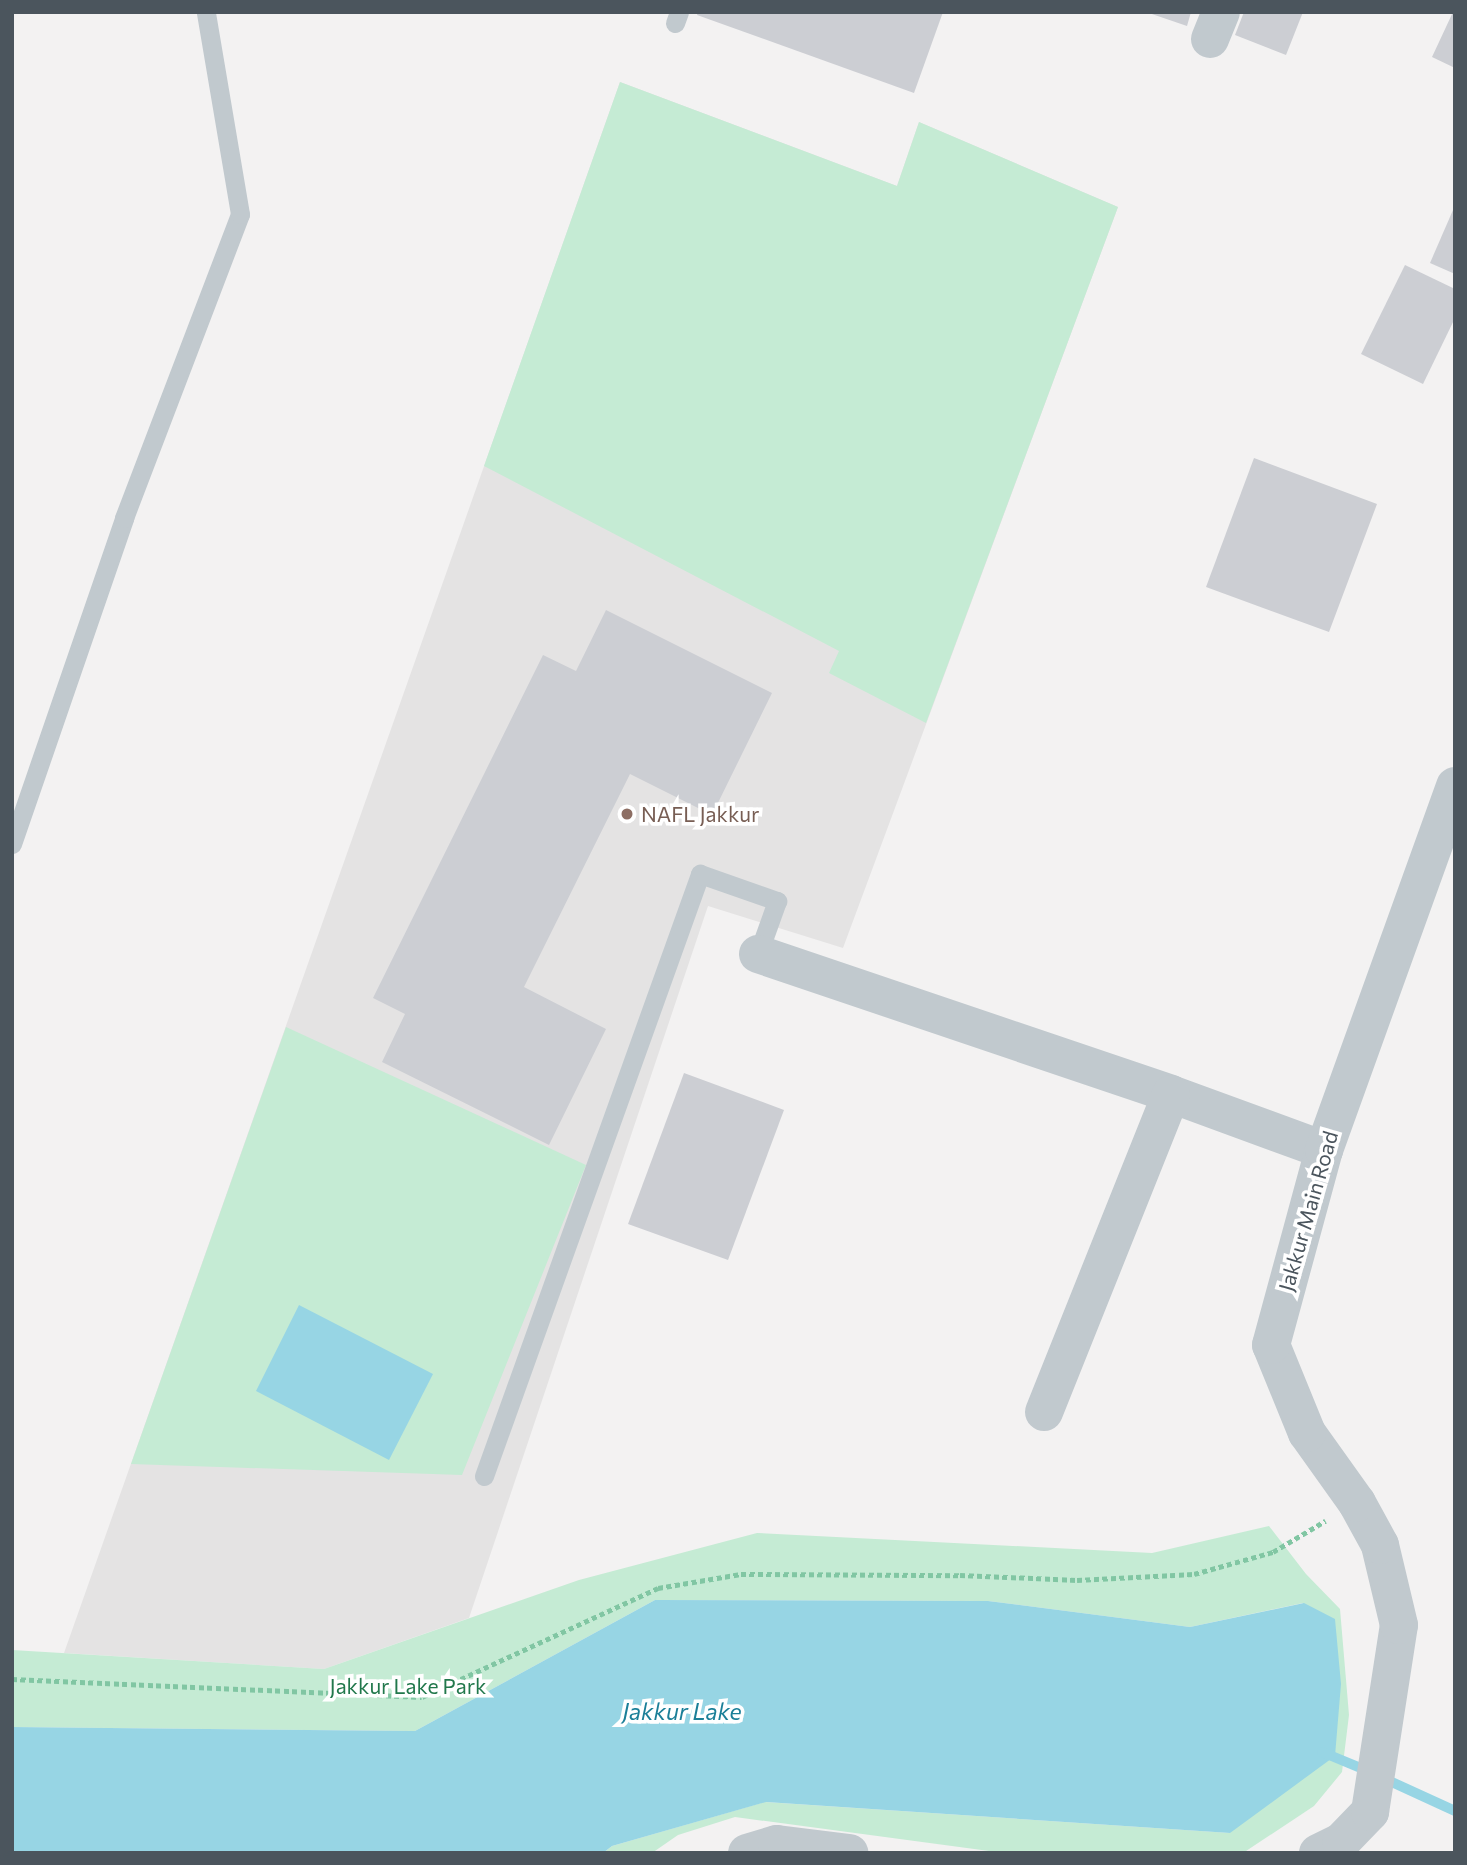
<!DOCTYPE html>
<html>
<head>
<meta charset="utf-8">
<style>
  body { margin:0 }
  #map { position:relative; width:1467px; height:1865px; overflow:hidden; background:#f3f2f2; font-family:Commissioner,sans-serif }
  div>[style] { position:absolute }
  .education>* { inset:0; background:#e4e3e3 }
  .green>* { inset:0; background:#c5ebd4 }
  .water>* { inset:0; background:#97d5e4 }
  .stream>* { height:10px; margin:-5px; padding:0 5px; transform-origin:5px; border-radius:5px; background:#97d5e4 }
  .building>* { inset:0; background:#ccced3 }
  .path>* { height:4.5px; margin-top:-2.25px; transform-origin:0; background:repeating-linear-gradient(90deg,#81c6a3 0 5px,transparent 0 8.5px) }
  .service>* { height:19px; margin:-9.5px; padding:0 9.5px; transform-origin:9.5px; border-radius:9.5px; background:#c1c9ce }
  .minor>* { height:38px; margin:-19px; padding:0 19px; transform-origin:19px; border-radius:19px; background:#c1c9ce }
  .tertiary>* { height:38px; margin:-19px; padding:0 19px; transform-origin:19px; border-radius:19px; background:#c1c9ce }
  .dots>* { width:19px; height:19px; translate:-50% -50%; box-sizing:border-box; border:4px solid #fff; border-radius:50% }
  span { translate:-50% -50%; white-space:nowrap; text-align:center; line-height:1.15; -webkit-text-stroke:7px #fff; paint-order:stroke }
  .education-label { font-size:21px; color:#785e54 }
  .left { translate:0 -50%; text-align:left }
  .street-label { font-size:21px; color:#4b555d }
  .park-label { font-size:21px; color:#22784c }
  .water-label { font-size:23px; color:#1b7f98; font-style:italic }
  .frame { position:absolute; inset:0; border:14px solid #4b555d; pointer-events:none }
</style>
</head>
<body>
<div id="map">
  <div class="education">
    <div style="clip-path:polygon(620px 82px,897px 186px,919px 122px,1118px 207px,843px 948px,708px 906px,469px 1618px,324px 1669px,64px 1653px)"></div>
  </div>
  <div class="green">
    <div style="clip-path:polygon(620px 82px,897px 186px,919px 122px,1118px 207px,926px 723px,829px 673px,839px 651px,484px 466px)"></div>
    <div style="clip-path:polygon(286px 1027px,586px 1165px,462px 1475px,131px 1464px)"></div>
    <div style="clip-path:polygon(1269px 1526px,1306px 1574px,1340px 1609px,1349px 1715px,1342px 1772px,1314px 1806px,1243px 1853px,1004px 1853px,735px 1817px,678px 1835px,652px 1853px,603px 1853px,612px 1846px,765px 1802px,1230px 1833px,1303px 1603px,1190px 1627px,988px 1601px,655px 1600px,415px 1731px,12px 1727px,12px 1650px,324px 1669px,579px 1580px,757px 1533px,1152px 1553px)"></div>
  </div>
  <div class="water">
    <div style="clip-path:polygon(299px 1305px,433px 1374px,389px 1460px,256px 1391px)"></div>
    <div style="clip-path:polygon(655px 1600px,988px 1601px,1190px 1627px,1304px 1603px,1335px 1619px,1341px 1684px,1335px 1756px,1230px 1833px,766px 1802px,612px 1846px,603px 1853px,12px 1853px,12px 1727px,415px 1731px)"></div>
  </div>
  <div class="stream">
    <div style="left:1322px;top:1752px;width:50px;rotate:22.4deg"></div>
    <div style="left:1383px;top:1778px;width:79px;rotate:24.6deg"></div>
  </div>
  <div class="building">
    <div style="clip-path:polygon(698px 12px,943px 12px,914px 93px,697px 15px)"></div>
    <div style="clip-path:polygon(1146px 12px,1191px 12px,1187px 26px)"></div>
    <div style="clip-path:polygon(1244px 12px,1303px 12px,1286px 55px,1235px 35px)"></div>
    <div style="clip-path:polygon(1453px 12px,1455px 12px,1455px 68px,1432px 57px)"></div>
    <div style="clip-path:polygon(1453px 210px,1455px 211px,1455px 274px,1430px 263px)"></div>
    <div style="clip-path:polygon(1405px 265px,1455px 289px,1455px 318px,1423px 384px,1361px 354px)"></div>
    <div style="clip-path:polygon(1254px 458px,1377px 504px,1329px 632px,1206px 587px)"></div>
    <div style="clip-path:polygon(606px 610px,772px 693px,712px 815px,630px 774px,524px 987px,606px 1029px,549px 1145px,382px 1062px,405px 1014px,373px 998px,543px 655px,576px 671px)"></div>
    <div style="clip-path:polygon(684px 1073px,784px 1110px,728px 1260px,628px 1224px)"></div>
  </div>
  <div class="path">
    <div style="left:12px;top:1679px;width:410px;rotate:2.5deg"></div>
    <div style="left:422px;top:1697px;width:260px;rotate:-24.8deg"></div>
    <div style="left:658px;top:1588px;width:84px;rotate:-9.6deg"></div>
    <div style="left:741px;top:1574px;width:219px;rotate:0.3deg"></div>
    <div style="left:960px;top:1575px;width:117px;rotate:2.4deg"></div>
    <div style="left:1077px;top:1580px;width:117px;rotate:-2.9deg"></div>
    <div style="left:1194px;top:1574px;width:82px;rotate:-15.6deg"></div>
    <div style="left:1273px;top:1552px;width:61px;rotate:-30.8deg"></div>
  </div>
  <div class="service">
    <div style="left:675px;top:23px;width:12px;rotate:-70deg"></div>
    <div style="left:12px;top:844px;width:345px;rotate:-71deg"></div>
    <div style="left:124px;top:518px;width:325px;rotate:-69.1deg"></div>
    <div style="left:240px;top:214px;width:205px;rotate:-99.6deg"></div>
    <div style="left:484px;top:1476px;width:640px;rotate:-70.26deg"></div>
    <div style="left:700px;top:874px;width:82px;rotate:19.3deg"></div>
    <div style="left:777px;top:901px;width:56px;rotate:109.7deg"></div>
  </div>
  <div class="minor">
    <div style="left:1210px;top:39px;width:29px;rotate:-68deg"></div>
    <div style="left:758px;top:954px;width:436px;rotate:18.7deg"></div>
    <div style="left:1171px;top:1094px;width:163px;rotate:20.1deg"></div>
  </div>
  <div class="tertiary">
    <div style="left:1044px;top:1412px;width:342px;rotate:-68.2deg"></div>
    <div style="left:747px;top:1853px;width:31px;rotate:-17deg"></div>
    <div style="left:777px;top:1844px;width:73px;rotate:7.1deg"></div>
    <div style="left:1318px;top:1853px;width:25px;rotate:-26deg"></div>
    <div style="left:1341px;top:1842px;width:42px;rotate:-46deg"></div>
    <div style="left:1370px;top:1812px;width:189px;rotate:-81.2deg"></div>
    <div style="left:1399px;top:1625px;width:82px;rotate:-103.4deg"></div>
    <div style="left:1380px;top:1545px;width:48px;rotate:-118.7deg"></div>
    <div style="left:1357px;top:1503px;width:86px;rotate:-125.5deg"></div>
    <div style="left:1307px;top:1433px;width:95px;rotate:-112.2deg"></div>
    <div style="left:1271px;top:1345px;width:202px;rotate:-74.8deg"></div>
    <div style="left:1324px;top:1150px;width:387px;rotate:-70.2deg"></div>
  </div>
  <div class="dots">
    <div style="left:627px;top:814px;background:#8d6e63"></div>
  </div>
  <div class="education-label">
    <span class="left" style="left:641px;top:814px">NAFL Jakkur</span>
  </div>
  <div class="street-label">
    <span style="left:1308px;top:1211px;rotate:-74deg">Jakkur Main Road</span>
  </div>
  <div class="park-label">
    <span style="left:408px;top:1686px">Jakkur Lake Park</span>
  </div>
  <div class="water-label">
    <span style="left:682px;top:1711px">Jakkur Lake</span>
  </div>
  <div class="frame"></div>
</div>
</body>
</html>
